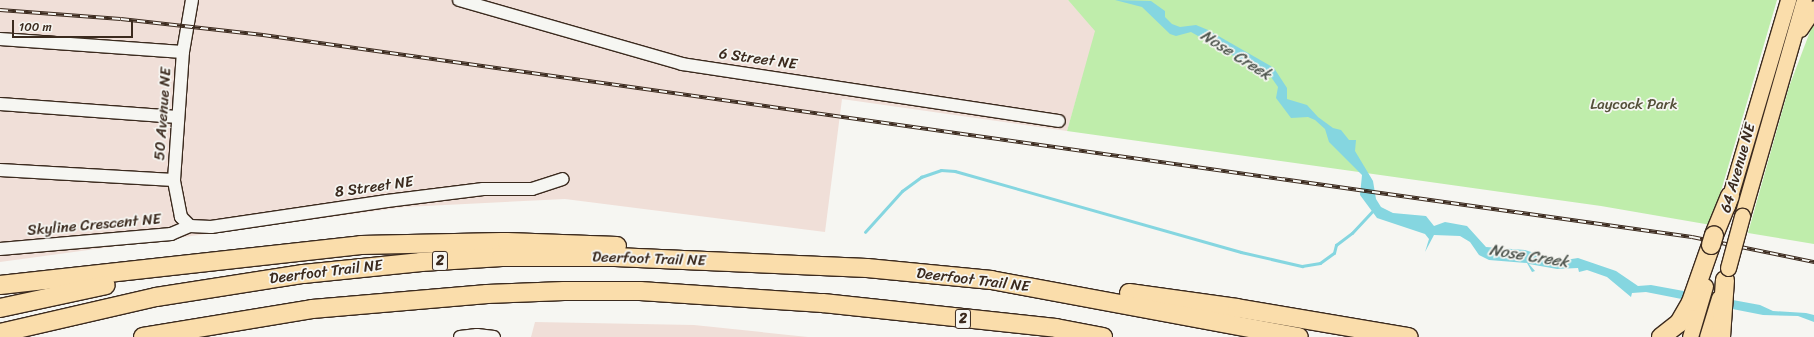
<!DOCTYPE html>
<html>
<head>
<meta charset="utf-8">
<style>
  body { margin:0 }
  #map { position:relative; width:1814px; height:337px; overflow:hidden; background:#f6f6f2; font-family:Sriracha,sans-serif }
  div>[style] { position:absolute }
  .built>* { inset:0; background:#f0dfd8 }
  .green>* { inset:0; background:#bfedab }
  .water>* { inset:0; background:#85d6e0 }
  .stream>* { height:2.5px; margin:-1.25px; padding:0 1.25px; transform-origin:1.25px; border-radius:1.25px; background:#85d6e0 }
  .roads { filter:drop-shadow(1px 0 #3b2a1e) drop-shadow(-1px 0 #3b2a1e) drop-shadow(0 1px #3b2a1e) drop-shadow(0 -1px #3b2a1e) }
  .minor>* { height:12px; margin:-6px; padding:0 6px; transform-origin:6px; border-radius:6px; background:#f6f6f2 }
  .major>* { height:15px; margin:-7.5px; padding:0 7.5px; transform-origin:7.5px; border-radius:7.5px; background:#faddab }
  .highway>* { height:18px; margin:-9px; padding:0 9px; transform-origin:9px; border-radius:9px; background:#faddab }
  .rail>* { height:4px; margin-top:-2px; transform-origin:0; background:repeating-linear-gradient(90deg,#f6f6f2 0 8px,#3b2a1e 0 16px); box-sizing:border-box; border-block:1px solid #3b2a1e }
  .bridges { filter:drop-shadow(1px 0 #3b2a1e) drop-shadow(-1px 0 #3b2a1e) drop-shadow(0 1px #3b2a1e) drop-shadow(0 -1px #3b2a1e) }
  .major-bridge>* { height:15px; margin:-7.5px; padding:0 7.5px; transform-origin:7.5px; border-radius:7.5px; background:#faddab }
  .highway-bridge>* { height:18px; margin:-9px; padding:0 9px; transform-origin:9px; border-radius:9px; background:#faddab }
  span { translate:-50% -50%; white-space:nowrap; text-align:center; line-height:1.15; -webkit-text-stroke:3.5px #f6f6f2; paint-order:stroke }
  .shield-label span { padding:1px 3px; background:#f6f6f2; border:1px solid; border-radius:3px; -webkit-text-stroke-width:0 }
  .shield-label { font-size:14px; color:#3b2a1e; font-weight:700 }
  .street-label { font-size:15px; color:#3b2a1e }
  .park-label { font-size:15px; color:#55513a }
  .water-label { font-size:16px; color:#4e554e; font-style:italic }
  .scale { position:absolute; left:12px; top:20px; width:121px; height:18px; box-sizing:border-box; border:2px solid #3b2a1e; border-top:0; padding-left:5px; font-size:12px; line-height:14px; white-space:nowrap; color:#3b2a1e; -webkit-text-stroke:3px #f6f6f2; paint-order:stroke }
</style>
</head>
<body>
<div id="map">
  <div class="built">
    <div style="clip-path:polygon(0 0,1068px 0,1096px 31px,1067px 131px,842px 99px,825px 232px,565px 199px,405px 207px,0 262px)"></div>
    <div style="clip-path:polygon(535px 322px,694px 325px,808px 337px,531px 337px)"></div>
  </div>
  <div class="green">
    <div style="clip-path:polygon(1068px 0,1777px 0,1711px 225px,1601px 206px,1067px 131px,1095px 31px)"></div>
    <div style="clip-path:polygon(1814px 21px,1814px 244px,1748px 233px,1789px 87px)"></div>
  </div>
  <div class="water">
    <div style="clip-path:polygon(1115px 0,1151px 1px,1165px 11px,1165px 17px,1172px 24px,1180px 27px,1196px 25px,1208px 30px,1274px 68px,1287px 88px,1287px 99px,1307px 105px,1318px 117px,1333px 128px,1341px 130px,1349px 140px,1356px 140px,1355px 151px,1373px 181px,1376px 199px,1381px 207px,1393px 213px,1426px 216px,1434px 226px,1445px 222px,1467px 226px,1486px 247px,1525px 250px,1559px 261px,1578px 258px,1616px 271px,1638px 286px,1651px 285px,1760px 305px,1773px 311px,1806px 313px,1814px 315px,1814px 322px,1798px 316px,1763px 315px,1646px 292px,1632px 293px,1631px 297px,1607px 277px,1587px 270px,1579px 272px,1578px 268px,1557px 269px,1529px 264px,1535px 271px,1532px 272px,1527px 263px,1489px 260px,1479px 255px,1470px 242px,1460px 236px,1434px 235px,1425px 252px,1429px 239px,1425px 234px,1377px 218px,1360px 195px,1362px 175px,1329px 142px,1325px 129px,1315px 120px,1308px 117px,1291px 118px,1276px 98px,1278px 87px,1271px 77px,1191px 32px,1176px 36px,1170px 34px,1142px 7px)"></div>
  </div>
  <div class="stream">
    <div style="left:865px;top:232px;width:55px;rotate:-47.9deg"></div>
    <div style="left:902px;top:191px;width:24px;rotate:-36deg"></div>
    <div style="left:921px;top:177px;width:21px;rotate:-19deg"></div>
    <div style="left:941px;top:170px;width:14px;rotate:4deg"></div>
    <div style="left:955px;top:171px;width:297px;rotate:15.8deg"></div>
    <div style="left:1241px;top:252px;width:63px;rotate:12.9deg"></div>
    <div style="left:1302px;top:266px;width:18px;rotate:-9deg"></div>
    <div style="left:1320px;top:263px;width:17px;rotate:-36deg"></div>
    <div style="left:1334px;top:253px;width:8px;rotate:-76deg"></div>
    <div style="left:1336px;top:245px;width:20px;rotate:-37deg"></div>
    <div style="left:1352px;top:233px;width:33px;rotate:-47deg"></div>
  </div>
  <div class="roads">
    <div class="minor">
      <div style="left:459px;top:0;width:232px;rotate:16deg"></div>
      <div style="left:682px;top:64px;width:381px;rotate:8.6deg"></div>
      <div style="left:0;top:39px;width:183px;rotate:4.1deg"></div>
      <div style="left:0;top:104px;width:178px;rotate:4.2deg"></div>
      <div style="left:0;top:170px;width:174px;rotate:3.3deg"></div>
      <div style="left:190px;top:226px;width:13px;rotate:-135deg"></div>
      <div style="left:181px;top:217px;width:38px;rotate:-101deg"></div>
      <div style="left:174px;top:180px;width:128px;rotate:-86deg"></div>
      <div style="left:183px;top:52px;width:53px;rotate:-80.2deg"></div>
      <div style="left:0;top:249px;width:172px;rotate:-5deg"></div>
      <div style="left:171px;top:234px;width:21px;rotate:-23deg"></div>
      <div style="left:190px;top:226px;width:21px;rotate:3deg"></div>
      <div style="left:211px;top:227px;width:178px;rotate:-8.4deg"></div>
      <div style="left:387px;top:201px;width:97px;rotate:-7.1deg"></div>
      <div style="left:483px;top:189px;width:49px"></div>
      <div style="left:532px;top:189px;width:32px;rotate:-18deg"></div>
      <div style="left:460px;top:337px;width:17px;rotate:-7deg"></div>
      <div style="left:477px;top:335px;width:17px;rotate:7deg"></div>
    </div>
    <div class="major">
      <div style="left:1800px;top:29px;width:25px;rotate:-56deg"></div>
      <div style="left:1727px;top:206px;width:215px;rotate:-73.5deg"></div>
      <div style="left:1742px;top:216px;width:225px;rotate:-74deg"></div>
      <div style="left:1690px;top:337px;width:53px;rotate:-73.6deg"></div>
      <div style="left:1707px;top:337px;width:41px;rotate:-72.9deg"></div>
    </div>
    <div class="highway">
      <div style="left:1714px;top:235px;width:42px;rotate:-67.7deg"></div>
      <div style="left:0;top:285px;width:363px;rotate:-6.3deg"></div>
      <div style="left:361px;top:245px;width:146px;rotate:-1.2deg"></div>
      <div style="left:507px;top:242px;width:110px;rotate:2.1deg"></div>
      <div style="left:1129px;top:293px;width:109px;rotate:7.9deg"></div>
      <div style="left:1237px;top:308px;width:174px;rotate:9.6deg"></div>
      <div style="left:0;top:308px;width:108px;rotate:-12.2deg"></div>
      <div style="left:0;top:333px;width:160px;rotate:-13deg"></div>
      <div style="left:156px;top:297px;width:149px;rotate:-8.9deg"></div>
      <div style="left:303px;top:274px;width:119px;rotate:-5.8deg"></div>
      <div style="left:421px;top:262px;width:81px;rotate:-3.5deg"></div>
      <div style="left:502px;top:257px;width:113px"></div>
      <div style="left:615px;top:257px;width:252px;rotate:2.5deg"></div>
      <div style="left:867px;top:268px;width:125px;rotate:5.5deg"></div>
      <div style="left:991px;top:280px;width:313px;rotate:10.5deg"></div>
      <div style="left:143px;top:337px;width:171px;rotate:-9.4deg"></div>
      <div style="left:312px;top:309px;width:176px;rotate:-4.9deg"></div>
      <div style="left:487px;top:294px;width:77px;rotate:-2.2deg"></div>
      <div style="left:564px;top:291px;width:76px"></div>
      <div style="left:640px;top:291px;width:183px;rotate:3.8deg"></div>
      <div style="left:823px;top:303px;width:234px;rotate:6.1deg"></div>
      <div style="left:1056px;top:328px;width:48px;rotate:10.8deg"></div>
      <div style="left:1661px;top:337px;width:23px;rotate:-38deg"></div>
      <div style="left:1679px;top:323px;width:24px;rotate:-60deg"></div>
      <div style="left:1691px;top:302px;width:60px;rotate:-70.7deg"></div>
      <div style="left:1721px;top:337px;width:57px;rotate:-86deg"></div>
    </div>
  </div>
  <div class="rail">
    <div style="left:0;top:10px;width:121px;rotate:4.3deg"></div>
    <div style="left:121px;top:19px;width:143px;rotate:6.4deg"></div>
    <div style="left:263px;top:35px;width:1443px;rotate:8.05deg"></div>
    <div style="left:1692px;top:237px;width:125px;rotate:11.6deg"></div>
  </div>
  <div class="bridges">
    <div class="major-bridge">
      <div style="left:1728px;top:268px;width:54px;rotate:-74.9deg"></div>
    </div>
    <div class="highway-bridge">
      <div style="left:1711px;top:245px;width:10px;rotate:-73deg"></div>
    </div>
  </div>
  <div class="shield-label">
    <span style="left:440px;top:261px">2</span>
    <span style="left:963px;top:319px">2</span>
  </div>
  <div class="street-label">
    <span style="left:758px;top:59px;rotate:8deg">6 Street NE</span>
    <span style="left:163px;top:114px;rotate:-86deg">50 Avenue NE</span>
    <span style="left:1738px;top:168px;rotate:-74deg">64 Avenue NE</span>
    <span style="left:374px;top:187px;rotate:-8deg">8 Street NE</span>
    <span style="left:94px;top:225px;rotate:-5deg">Skyline Crescent NE</span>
    <span style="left:649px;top:259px;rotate:2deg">Deerfoot Trail NE</span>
    <span style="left:326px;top:272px;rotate:-7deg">Deerfoot Trail NE</span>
    <span style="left:973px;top:280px;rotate:7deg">Deerfoot Trail NE</span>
  </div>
  <div class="park-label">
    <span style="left:1634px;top:105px">Laycock Park</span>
  </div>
  <div class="water-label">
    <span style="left:1236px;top:55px;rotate:32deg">Nose Creek</span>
    <span style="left:1529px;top:256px;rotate:9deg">Nose Creek</span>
  </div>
  <div class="scale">100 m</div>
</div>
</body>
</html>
